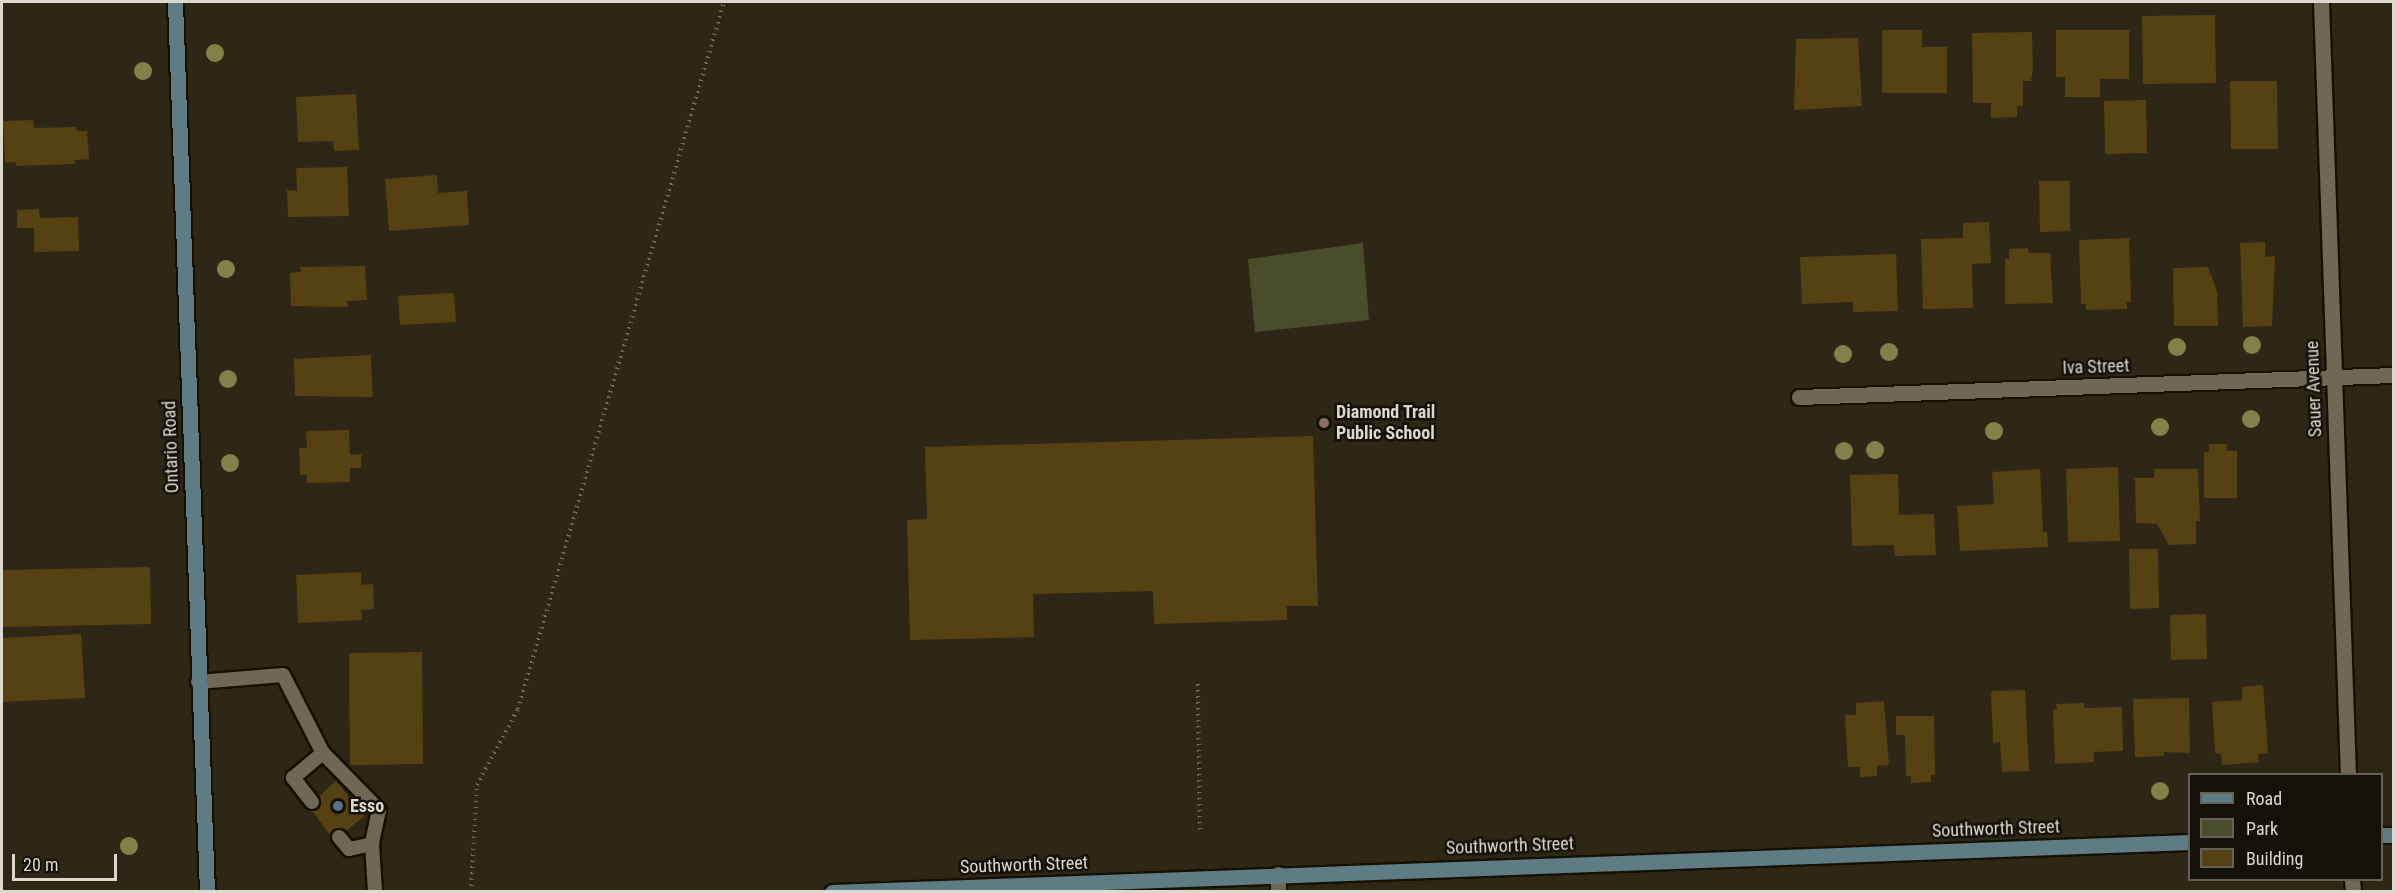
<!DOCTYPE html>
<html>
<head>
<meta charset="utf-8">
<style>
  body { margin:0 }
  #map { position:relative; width:2395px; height:893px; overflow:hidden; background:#2f2716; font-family:"Roboto Condensed",sans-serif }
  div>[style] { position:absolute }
  .green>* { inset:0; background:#494d2b }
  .building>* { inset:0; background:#554112 }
  .path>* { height:4px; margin-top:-2px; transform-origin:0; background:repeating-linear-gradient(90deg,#726b5d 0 1.5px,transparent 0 6px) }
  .roads { filter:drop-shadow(2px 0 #171002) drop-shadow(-2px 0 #171002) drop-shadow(0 2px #171002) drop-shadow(0 -2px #171002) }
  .service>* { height:14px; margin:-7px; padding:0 7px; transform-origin:7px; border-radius:7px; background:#706754 }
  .minor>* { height:15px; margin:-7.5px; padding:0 7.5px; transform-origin:7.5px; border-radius:7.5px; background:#706754 }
  .secondary>* { height:15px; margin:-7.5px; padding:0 7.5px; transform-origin:7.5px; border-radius:7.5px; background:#5f7c84 }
  .trees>* { width:18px; height:18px; margin:-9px; border-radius:50%; background:#808249 }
  .dots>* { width:16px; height:16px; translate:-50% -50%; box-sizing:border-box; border:3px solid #141109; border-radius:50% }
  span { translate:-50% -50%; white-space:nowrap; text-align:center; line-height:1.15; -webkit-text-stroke:5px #141109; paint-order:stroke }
  .street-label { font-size:18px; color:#ddd8cd }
  .poi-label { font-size:18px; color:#ddd8cd; font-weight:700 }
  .left { translate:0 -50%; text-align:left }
  .frame { position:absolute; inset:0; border:3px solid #ddd8cd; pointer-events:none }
  .legend { position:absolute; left:2188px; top:773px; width:195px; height:108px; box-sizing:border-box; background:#141109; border:2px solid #646157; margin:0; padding:8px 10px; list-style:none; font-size:18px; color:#ddd8cd }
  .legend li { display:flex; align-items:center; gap:12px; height:30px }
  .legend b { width:30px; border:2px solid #646157 }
  .scale { position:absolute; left:12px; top:854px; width:105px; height:27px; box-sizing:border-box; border:3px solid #ddd8cd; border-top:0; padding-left:8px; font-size:18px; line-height:21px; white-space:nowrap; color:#ddd8cd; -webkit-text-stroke:4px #141109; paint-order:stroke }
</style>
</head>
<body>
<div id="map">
  <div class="green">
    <div style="clip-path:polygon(1363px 243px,1369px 320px,1255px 332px,1248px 259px)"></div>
  </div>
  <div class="building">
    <div style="clip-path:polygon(2215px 15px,2216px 83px,2143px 84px,2142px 16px)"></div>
    <div style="clip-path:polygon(1882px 30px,1922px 30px,1922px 47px,1947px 47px,1947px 93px,1882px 93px)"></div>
    <div style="clip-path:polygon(2056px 30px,2129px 30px,2129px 79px,2100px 79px,2100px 97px,2065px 97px,2065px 77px,2056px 77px)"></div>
    <div style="clip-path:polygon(2032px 32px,2033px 68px,2031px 81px,2023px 81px,2023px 106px,2017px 106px,2017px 117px,1991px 118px,1991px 103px,1973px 103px,1972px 33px)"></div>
    <div style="clip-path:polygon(1858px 38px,1862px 106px,1794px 110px,1796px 39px)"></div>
    <div style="clip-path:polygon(2230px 81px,2277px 81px,2278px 149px,2231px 149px)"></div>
    <div style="clip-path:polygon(356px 94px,359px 150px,334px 151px,333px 141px,298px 142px,296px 97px)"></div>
    <div style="clip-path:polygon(2146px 100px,2147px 153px,2105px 154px,2104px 101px)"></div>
    <div style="clip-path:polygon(33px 120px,34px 128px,76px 127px,77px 131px,87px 131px,89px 159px,75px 160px,75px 164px,16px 166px,16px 162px,5px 163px,3px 121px)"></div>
    <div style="clip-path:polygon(347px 167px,349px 216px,288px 217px,287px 190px,297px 191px,296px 168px)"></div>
    <div style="clip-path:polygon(437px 175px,438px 193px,467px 191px,469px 225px,389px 231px,385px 179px)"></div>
    <div style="clip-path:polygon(2039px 181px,2070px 181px,2070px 231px,2040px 232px)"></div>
    <div style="clip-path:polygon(39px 209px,40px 218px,78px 217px,79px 251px,34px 252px,34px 228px,17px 228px,17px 210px)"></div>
    <div style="clip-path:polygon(1989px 222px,1991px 263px,1972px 264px,1973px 308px,1923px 309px,1921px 239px,1963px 238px,1963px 223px)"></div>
    <div style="clip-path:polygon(2129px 238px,2131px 302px,2127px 302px,2127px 309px,2086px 310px,2086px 304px,2081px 304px,2079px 240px)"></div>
    <div style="clip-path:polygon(2265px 242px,2265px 257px,2275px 256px,2272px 326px,2243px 327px,2240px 243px)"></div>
    <div style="clip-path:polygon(2028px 248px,2029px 253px,2050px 253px,2053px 303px,2005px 304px,2005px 259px,2009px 259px,2009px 249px)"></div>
    <div style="clip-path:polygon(1896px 254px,1898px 311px,1853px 312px,1853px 302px,1802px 304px,1800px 257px)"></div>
    <div style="clip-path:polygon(365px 266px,367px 300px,347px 301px,348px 307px,291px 306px,290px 273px,301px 272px,300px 267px)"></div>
    <div style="clip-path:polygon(2208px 267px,2217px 291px,2218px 326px,2174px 326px,2173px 268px)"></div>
    <div style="clip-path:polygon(454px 293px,456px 322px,400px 325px,398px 296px)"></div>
    <div style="clip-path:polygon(371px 355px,373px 397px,295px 396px,294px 359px)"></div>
    <div style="clip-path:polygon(349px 430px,350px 455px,361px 454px,361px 468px,350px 468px,350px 482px,307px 483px,307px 475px,300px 475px,299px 448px,307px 448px,306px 431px)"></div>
    <div style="clip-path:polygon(1313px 436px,1318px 606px,1287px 606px,1287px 620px,1154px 624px,1153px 591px,1033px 594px,1034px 637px,910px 640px,907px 520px,927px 519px,925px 447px)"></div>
    <div style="clip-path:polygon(2209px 444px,2227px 444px,2227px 451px,2237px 451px,2237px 498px,2204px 498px,2204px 452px,2209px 452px)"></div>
    <div style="clip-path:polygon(2118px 467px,2120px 541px,2068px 542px,2066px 469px)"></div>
    <div style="clip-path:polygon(2040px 469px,2043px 532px,2047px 532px,2048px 547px,1960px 551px,1957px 506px,1994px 504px,1992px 472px)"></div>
    <div style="clip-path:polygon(2154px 469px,2198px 469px,2200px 521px,2196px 521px,2196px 544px,2169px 545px,2157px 524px,2136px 523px,2135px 478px,2154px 478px)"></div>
    <div style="clip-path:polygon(1898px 474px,1899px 515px,1934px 514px,1936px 555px,1895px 556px,1894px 545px,1852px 546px,1850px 475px)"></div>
    <div style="clip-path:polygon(2129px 549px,2158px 549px,2159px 608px,2130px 609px)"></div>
    <div style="clip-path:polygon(150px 567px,151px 624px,2px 627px,3px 570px)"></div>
    <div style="clip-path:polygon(361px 572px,361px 585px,373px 584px,374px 609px,361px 610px,362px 620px,298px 623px,296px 575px)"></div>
    <div style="clip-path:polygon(2206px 614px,2207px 659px,2171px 660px,2170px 615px)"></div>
    <div style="clip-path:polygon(81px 634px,85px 698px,2px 702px,2px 638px)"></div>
    <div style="clip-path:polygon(422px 652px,423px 764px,350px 765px,349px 653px)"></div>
    <div style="clip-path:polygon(2263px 685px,2268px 753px,2258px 754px,2259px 762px,2222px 765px,2221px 754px,2215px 753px,2212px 702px,2242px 700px,2242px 687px)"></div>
    <div style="clip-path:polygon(2025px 690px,2029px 771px,2002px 772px,2000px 742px,1993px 743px,1991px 691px)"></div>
    <div style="clip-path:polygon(2189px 698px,2190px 753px,2164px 752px,2164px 756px,2135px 757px,2133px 699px)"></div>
    <div style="clip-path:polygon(1884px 701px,1889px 765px,1877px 766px,1877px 776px,1860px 777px,1860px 767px,1848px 767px,1845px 715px,1856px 715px,1856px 703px)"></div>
    <div style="clip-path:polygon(2084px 703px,2084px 708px,2122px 707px,2123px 751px,2094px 752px,2094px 762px,2055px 764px,2053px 710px,2057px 710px,2056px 704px)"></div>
    <div style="clip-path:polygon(1896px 716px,1934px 716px,1935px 775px,1931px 775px,1931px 782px,1911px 783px,1911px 776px,1906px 776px,1905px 735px,1896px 735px)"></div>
    <div style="clip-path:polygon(336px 781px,365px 816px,334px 840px,308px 806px)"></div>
  </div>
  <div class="path">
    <div style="left:1198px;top:684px;width:148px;rotate:89.2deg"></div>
    <div style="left:471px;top:892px;width:107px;rotate:-86.8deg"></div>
    <div style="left:477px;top:785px;width:86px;rotate:-61.7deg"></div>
    <div style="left:518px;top:709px;width:736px;rotate:-73.76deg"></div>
  </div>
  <div class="roads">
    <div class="service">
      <div style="left:198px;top:682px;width:85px;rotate:-4.7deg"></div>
      <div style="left:283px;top:675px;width:88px;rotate:62.9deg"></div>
      <div style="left:323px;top:753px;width:80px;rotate:45.5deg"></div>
      <div style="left:379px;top:810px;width:35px;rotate:102deg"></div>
      <div style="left:372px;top:844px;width:48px;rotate:86.4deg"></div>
      <div style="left:312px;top:802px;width:31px;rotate:-128deg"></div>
      <div style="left:293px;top:778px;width:39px;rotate:-40deg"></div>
      <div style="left:339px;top:837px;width:16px;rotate:50deg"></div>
      <div style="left:349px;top:849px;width:24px;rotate:-12deg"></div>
    </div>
    <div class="minor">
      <div style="left:2321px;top:2px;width:772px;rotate:88deg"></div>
      <div style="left:1799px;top:397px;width:595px;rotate:-2.12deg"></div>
      <div style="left:1278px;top:874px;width:18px;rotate:90deg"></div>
      <div style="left:2352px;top:880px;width:12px;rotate:85deg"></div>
    </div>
    <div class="secondary">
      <div style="left:175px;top:2px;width:891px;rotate:87.94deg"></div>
      <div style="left:2382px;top:835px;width:12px"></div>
      <div style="left:832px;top:892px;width:1359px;rotate:-2.11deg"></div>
    </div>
  </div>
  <div class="trees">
    <div style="left:215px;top:53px"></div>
    <div style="left:143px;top:71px"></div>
    <div style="left:226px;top:269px"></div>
    <div style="left:2252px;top:345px"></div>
    <div style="left:2177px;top:347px"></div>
    <div style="left:1889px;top:352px"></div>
    <div style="left:1843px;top:354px"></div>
    <div style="left:228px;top:379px"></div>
    <div style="left:2251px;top:419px"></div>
    <div style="left:2160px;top:427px"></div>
    <div style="left:1994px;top:431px"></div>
    <div style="left:1875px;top:450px"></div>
    <div style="left:1844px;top:451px"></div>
    <div style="left:230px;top:463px"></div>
    <div style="left:2160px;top:791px"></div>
    <div style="left:129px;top:846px"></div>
  </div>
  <div class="dots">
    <div style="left:1324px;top:423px;background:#8d6e63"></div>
    <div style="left:338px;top:806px;background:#5c6f8a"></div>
  </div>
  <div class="street-label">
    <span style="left:2096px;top:367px;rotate:-2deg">Iva Street</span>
    <span style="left:2314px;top:389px;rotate:-92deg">Sauer Avenue</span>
    <span style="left:171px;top:447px;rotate:-92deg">Ontario Road</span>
    <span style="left:1996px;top:829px;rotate:-2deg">Southworth Street</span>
    <span style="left:1510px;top:846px;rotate:-2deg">Southworth Street</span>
    <span style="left:1024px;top:865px;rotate:-2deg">Southworth Street</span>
  </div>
  <div class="poi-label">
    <span class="left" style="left:1336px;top:423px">Diamond Trail<br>Public School</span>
    <span class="left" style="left:350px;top:806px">Esso</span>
  </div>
  <div class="frame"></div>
  <ul class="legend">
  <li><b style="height:8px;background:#5f7c84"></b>Road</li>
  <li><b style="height:16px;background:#494d2b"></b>Park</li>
  <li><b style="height:16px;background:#554112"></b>Building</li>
  </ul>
  <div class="scale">20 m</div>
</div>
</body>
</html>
